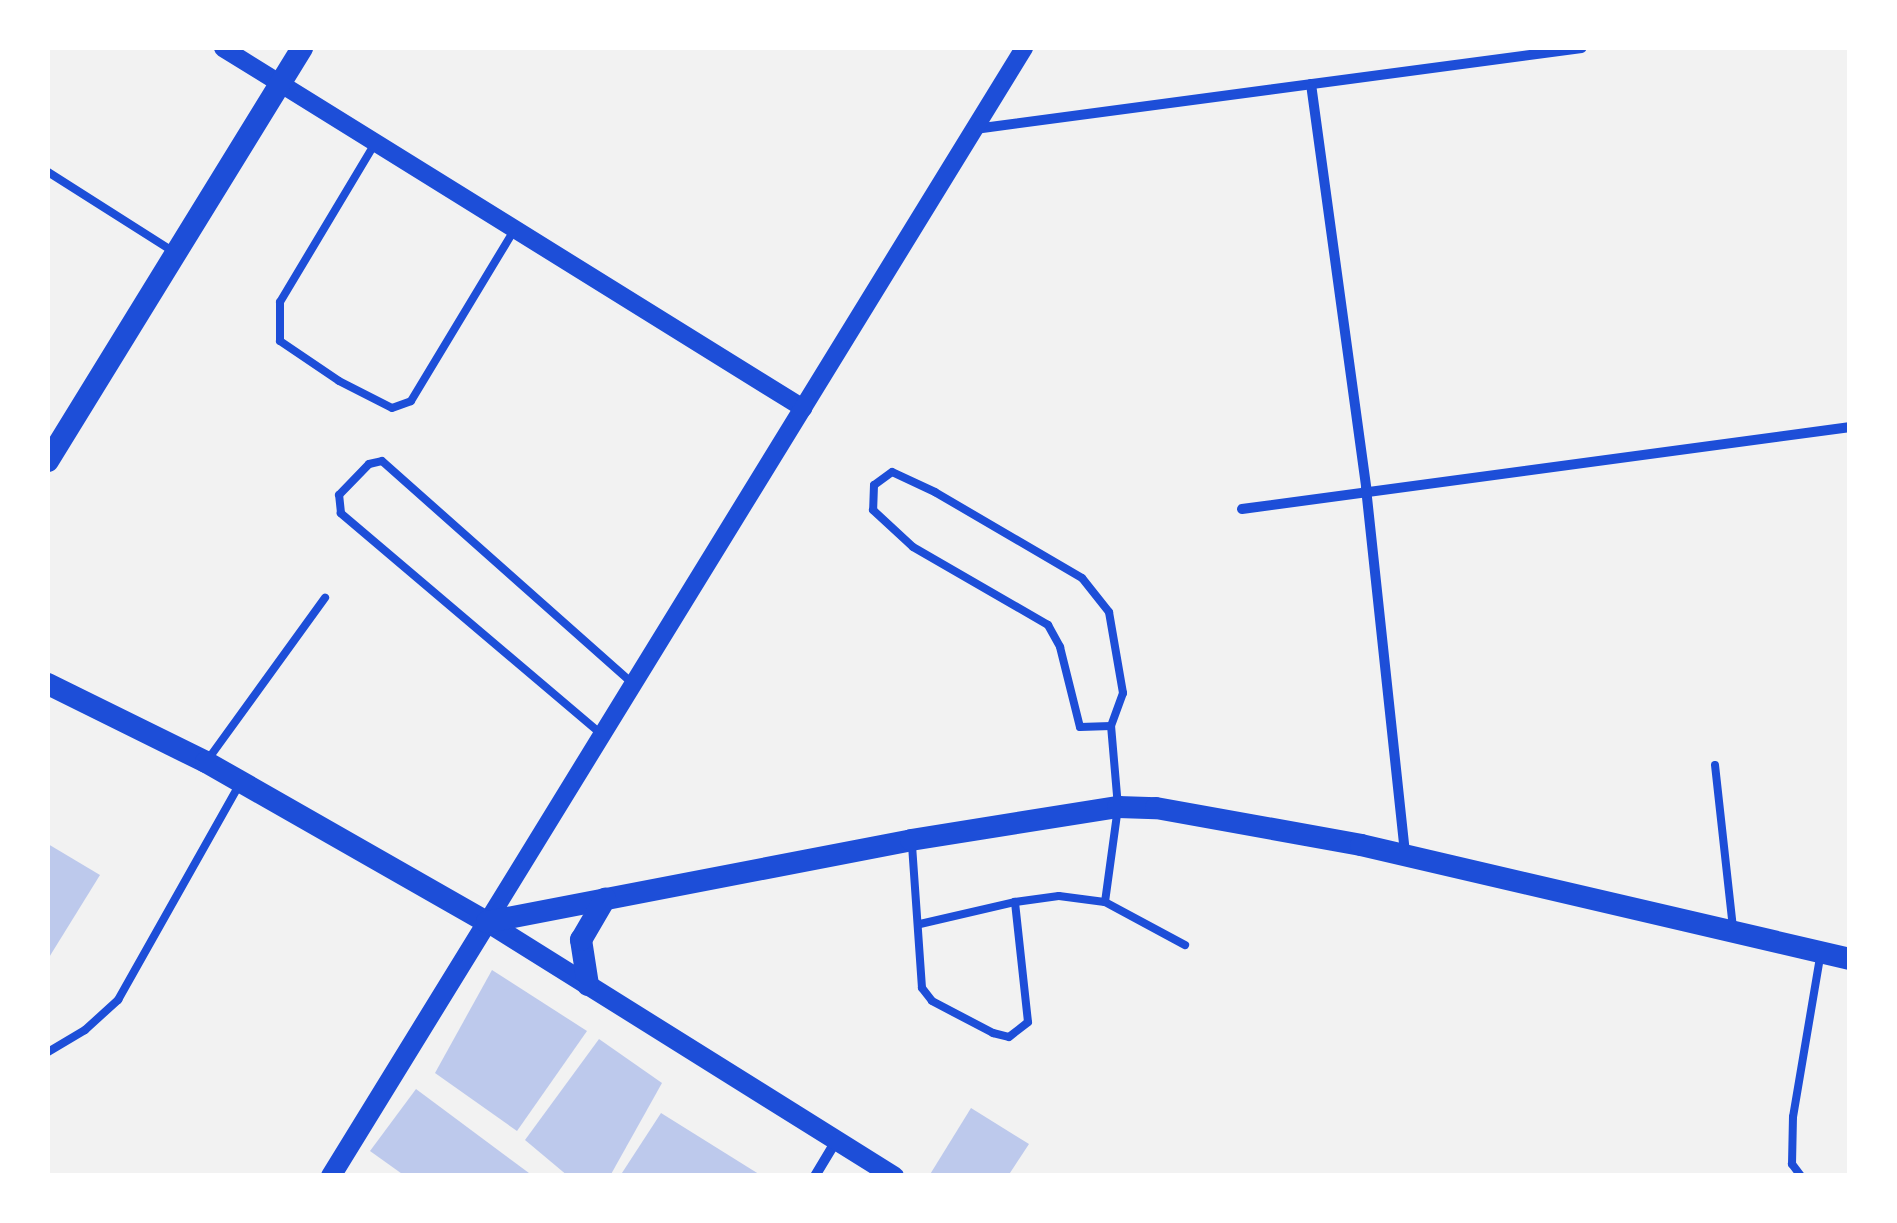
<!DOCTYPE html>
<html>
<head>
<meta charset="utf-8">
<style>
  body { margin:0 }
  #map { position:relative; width:1897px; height:1223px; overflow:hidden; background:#f2f2f2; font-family:Overpass,sans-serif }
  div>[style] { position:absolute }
  .building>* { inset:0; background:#bdc9ec }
  .service>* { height:8px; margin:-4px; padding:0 4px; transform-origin:4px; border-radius:4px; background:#1d4ed8 }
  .minor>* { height:10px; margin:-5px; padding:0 5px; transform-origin:5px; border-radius:5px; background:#1d4ed8 }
  .tertiary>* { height:18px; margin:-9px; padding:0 9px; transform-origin:9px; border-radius:9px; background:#1d4ed8 }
  .secondary>* { height:20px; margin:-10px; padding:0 10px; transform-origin:10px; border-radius:10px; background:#1d4ed8 }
  .primary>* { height:22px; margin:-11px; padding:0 11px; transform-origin:11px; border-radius:11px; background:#1d4ed8 }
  span { translate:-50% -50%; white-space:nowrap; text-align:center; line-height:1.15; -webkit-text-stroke:8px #fff; paint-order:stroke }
  .frame { position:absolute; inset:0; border:50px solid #fff; pointer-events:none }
</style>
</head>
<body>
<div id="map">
  <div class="building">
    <div style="clip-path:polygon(48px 844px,100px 875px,48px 959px)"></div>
    <div style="clip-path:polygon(492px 970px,587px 1031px,517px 1131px,435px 1073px)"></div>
    <div style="clip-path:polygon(599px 1039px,662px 1083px,610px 1176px,568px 1176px,525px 1140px)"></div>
    <div style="clip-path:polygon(416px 1089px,533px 1176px,405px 1176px,370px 1151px)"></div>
    <div style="clip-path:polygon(971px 1108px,1029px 1144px,1008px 1176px,929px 1176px)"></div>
    <div style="clip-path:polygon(661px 1113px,762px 1176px,620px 1176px)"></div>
  </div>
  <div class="service">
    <div style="left:374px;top:145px;width:183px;rotate:120.9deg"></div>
    <div style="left:280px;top:302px;width:39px;rotate:90deg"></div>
    <div style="left:280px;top:341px;width:71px;rotate:34.1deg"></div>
    <div style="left:339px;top:381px;width:59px;rotate:27deg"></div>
    <div style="left:392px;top:408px;width:20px;rotate:-20deg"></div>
    <div style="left:411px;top:401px;width:200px;rotate:-58.9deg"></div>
    <div style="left:48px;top:172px;width:149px;rotate:32.4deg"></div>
    <div style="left:600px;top:733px;width:340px;rotate:-139.7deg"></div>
    <div style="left:341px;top:513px;width:18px;rotate:-96deg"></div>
    <div style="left:339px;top:495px;width:43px;rotate:-45.9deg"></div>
    <div style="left:369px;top:464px;width:13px;rotate:-13deg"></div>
    <div style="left:382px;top:461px;width:336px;rotate:41.6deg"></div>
    <div style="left:209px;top:758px;width:198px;rotate:-54.1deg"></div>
    <div style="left:1715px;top:765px;width:163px;rotate:83.7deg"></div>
    <div style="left:912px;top:845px;width:143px;rotate:86deg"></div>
    <div style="left:922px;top:988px;width:16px;rotate:52deg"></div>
    <div style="left:932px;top:1001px;width:69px;rotate:27.7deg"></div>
    <div style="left:993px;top:1033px;width:16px;rotate:14deg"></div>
    <div style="left:1009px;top:1037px;width:24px;rotate:-38deg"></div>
    <div style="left:1028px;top:1022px;width:121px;rotate:-96.2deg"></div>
    <div style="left:1015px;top:902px;width:44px;rotate:-7.8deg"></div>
    <div style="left:1059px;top:896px;width:46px;rotate:7.4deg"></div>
    <div style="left:1105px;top:902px;width:91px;rotate:28.3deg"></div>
    <div style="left:1105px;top:902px;width:96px;rotate:-82.2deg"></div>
    <div style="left:1118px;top:807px;width:81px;rotate:-94.9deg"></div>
    <div style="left:1111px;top:726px;width:35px;rotate:-70deg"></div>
    <div style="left:1123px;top:693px;width:82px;rotate:-99.8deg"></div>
    <div style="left:1109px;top:612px;width:43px;rotate:-128.5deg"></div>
    <div style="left:1082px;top:578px;width:170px;rotate:-149.7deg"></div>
    <div style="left:935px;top:492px;width:47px;rotate:-155.1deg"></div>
    <div style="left:892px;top:472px;width:22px;rotate:144deg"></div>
    <div style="left:874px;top:485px;width:25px;rotate:92deg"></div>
    <div style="left:873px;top:510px;width:54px;rotate:42.8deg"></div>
    <div style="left:913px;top:547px;width:156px;rotate:30deg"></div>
    <div style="left:1048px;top:625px;width:25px;rotate:61deg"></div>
    <div style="left:1060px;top:647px;width:82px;rotate:76deg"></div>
    <div style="left:1080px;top:727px;width:31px;rotate:-2deg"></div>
    <div style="left:920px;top:924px;width:98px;rotate:-13deg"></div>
    <div style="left:48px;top:1052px;width:43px;rotate:-30.7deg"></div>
    <div style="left:85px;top:1030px;width:45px;rotate:-42.3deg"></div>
    <div style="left:118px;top:1000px;width:247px;rotate:-60.6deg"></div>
    <div style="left:1801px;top:1176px;width:15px;rotate:-127deg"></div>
    <div style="left:1792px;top:1164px;width:47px;rotate:-88.8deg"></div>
    <div style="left:1793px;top:1117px;width:162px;rotate:-80.4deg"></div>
  </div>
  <div class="minor">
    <div style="left:1311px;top:84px;width:408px;rotate:82.2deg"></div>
    <div style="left:1366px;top:488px;width:369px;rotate:83.9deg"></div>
    <div style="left:975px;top:129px;width:612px;rotate:-7.6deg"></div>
    <div style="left:1242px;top:509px;width:614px;rotate:-7.68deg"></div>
    <div style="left:815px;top:1176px;width:41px;rotate:-59deg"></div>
  </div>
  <div class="tertiary">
    <div style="left:223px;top:48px;width:683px;rotate:31.83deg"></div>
    <div style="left:487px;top:922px;width:1026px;rotate:-58.43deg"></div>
  </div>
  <div class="secondary">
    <div style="left:331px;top:1176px;width:298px;rotate:-58.4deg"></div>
    <div style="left:487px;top:922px;width:480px;rotate:32deg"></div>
  </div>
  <div class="primary">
    <div style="left:48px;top:461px;width:485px;rotate:-58.4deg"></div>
    <div style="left:48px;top:684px;width:176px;rotate:26.3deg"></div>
    <div style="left:206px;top:762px;width:323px;rotate:29.7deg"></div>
    <div style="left:487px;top:922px;width:432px;rotate:-10.9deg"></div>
    <div style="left:911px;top:840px;width:210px;rotate:-9.1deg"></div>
    <div style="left:1118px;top:807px;width:38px;rotate:2deg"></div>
    <div style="left:1156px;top:808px;width:208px;rotate:10.2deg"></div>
    <div style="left:1361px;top:845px;width:502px;rotate:13.12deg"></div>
    <div style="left:588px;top:985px;width:46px;rotate:-98.8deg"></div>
    <div style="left:581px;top:940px;width:48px;rotate:-59.7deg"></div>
  </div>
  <div class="frame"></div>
</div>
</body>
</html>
